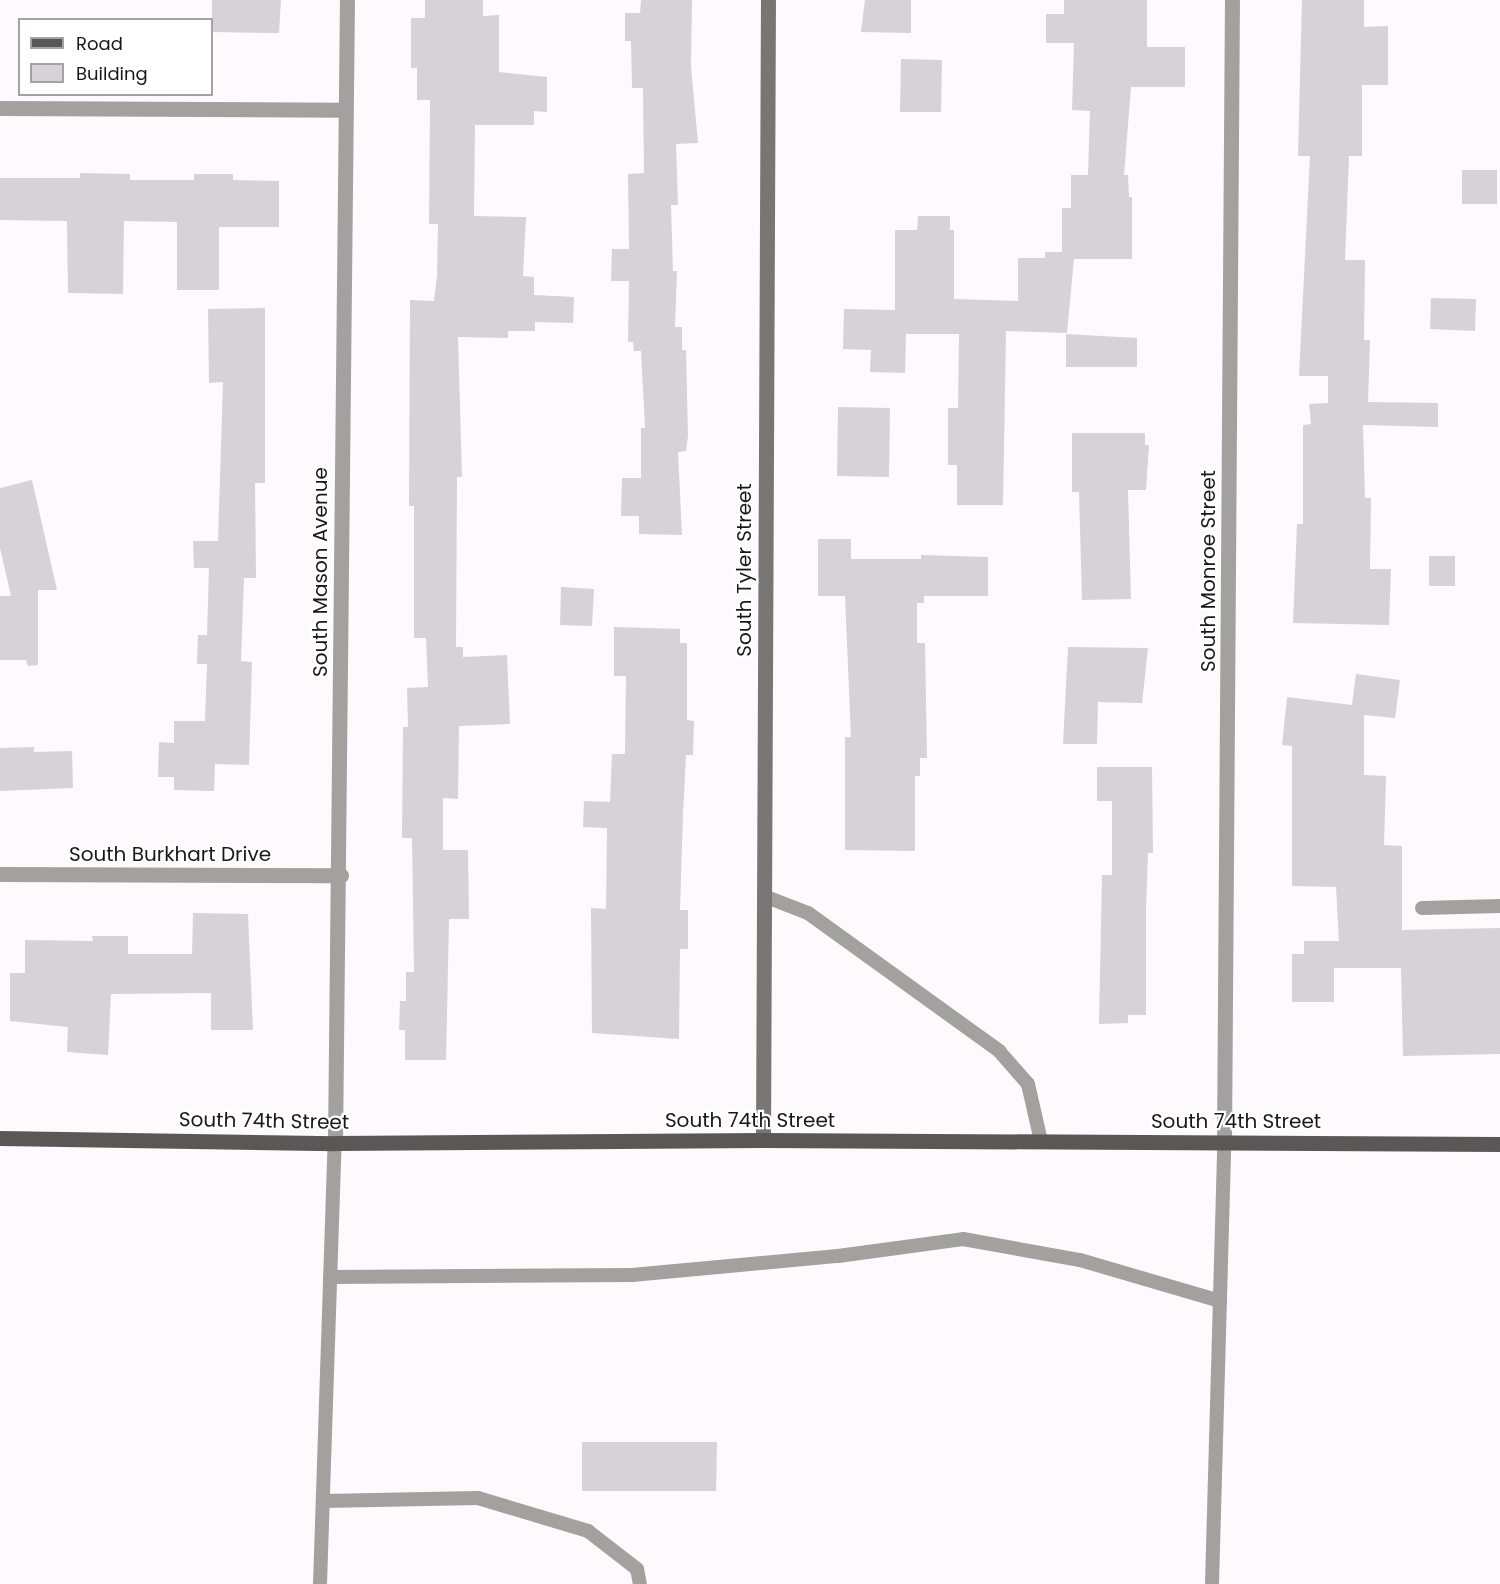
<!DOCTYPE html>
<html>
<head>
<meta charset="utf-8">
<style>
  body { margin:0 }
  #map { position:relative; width:1500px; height:1584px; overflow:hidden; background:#fdf9fd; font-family:Poppins,sans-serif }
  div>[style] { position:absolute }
  .building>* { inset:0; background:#d6d2d7 }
  .lane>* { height:14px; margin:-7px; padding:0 7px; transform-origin:7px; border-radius:7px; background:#a2a19e }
  .street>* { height:15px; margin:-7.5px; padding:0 7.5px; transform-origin:7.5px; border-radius:7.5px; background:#a2a19e }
  .secondary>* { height:15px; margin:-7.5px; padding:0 7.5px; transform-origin:7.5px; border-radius:7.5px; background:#787673 }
  .primary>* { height:15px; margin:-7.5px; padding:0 7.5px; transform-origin:7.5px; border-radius:7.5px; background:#5a5854 }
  span { translate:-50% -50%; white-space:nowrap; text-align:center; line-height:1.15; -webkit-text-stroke:4.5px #fff; paint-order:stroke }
  .street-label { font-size:20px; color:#191819 }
  .legend { position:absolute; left:18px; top:18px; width:195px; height:78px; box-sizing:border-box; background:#fff; border:2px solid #a3a3a3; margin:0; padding:8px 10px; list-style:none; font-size:18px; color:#191819 }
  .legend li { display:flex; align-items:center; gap:12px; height:30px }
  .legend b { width:30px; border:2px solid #a3a3a3 }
</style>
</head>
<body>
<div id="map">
  <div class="building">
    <div style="clip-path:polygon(212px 0,281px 0,279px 33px,212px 32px)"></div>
    <div style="clip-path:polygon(425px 0,483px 0,483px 16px,499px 15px,499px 72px,547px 77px,547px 112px,534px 111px,534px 125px,475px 125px,474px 216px,526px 217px,523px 276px,534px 277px,534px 295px,574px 297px,573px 323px,535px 322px,535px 331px,508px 331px,508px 338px,458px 337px,462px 477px,457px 477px,456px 647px,463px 647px,463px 657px,507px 655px,510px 724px,459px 726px,458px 799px,443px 798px,443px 850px,468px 850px,469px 919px,449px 919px,446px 1060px,405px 1060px,405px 1030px,399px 1030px,400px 1001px,406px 1001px,406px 972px,414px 972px,412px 838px,402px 838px,403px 727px,408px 727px,407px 688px,428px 687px,426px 638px,414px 638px,414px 506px,409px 506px,410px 300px,434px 301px,437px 276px,438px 224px,429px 224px,430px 100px,417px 100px,417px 68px,411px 68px,411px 18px,425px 18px)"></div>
    <div style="clip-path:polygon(641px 0,692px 0,691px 67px,698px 143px,676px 144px,678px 205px,671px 205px,673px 271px,677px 271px,675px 327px,682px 327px,682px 350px,686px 350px,688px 436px,686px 451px,678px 452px,682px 535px,639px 534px,639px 516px,621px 516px,622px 478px,641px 478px,641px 428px,645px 428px,641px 351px,634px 351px,633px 342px,628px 342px,629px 281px,611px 281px,612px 249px,629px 249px,628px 174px,644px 173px,643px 88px,632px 88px,631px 41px,625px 41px,625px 13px,640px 13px)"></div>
    <div style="clip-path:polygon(865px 0,911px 0,911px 33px,861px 32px)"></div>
    <div style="clip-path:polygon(1064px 0,1147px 0,1147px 47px,1185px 47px,1185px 87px,1131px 87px,1124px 175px,1128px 175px,1129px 197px,1132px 197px,1132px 259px,1074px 259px,1067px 333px,1006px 331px,1003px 505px,957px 505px,957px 465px,948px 465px,948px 408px,958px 408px,959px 334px,906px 334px,905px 373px,870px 372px,871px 350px,843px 349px,844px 309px,895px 310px,895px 230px,917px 230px,918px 216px,950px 216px,950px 230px,954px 230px,954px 299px,1018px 301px,1018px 258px,1045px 258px,1045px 252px,1062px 252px,1062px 208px,1071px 208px,1071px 175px,1088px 175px,1090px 111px,1072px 110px,1074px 43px,1046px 43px,1046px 14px,1064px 14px)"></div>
    <div style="clip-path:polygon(1302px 0,1364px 0,1364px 27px,1388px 26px,1388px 85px,1362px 85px,1362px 156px,1349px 156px,1345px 260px,1365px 260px,1364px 340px,1370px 340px,1368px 402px,1438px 403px,1438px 427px,1363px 425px,1365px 498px,1371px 498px,1370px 569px,1391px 569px,1389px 625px,1293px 623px,1297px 524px,1303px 524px,1303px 425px,1311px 424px,1309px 404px,1328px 403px,1328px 376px,1299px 376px,1310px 156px,1298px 156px)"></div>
    <div style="clip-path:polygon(901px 59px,942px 60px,941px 112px,900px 112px)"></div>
    <div style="clip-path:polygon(1462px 170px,1497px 170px,1497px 204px,1462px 204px)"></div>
    <div style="clip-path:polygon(80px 173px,130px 174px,130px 180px,194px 180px,194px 174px,233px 174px,233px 180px,279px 181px,279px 227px,219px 227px,219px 290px,177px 290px,177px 222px,124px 221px,123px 294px,68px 293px,67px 221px,0 220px,0 178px,80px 178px)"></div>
    <div style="clip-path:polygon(1431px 298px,1476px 299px,1475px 331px,1430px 329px)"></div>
    <div style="clip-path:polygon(265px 308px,265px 483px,255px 483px,256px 578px,244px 578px,241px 661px,252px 662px,249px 765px,215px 764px,214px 791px,174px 790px,174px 777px,158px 777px,159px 742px,174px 743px,174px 721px,205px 721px,207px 664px,197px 664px,198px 635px,207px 635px,209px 568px,194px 568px,193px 541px,218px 541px,223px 382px,209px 383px,208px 309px)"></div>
    <div style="clip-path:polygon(1066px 334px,1137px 338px,1137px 367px,1066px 367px)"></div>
    <div style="clip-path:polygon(838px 407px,890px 408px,889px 477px,837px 476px)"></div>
    <div style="clip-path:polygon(1072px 433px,1145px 433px,1145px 445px,1149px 445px,1146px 490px,1128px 490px,1131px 599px,1082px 600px,1079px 492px,1072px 492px)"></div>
    <div style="clip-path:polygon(32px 480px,57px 590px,38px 590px,38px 665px,28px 666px,26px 660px,0 660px,0 596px,11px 596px,0 548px,0 488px)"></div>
    <div style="clip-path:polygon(818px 539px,851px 539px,851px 559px,921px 559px,921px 555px,988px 557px,988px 596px,924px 596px,924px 603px,917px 603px,917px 643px,925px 643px,927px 758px,920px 758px,920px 776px,915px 776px,915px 851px,845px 850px,845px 737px,851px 737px,845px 596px,818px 596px)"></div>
    <div style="clip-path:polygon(1429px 556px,1455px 556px,1455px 586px,1429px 586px)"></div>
    <div style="clip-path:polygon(561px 587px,594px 589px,592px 626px,560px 625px)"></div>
    <div style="clip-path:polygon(614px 627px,680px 629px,680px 643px,687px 643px,687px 720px,694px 721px,693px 755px,686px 755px,683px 814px,680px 910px,688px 910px,688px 949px,680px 949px,679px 1039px,592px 1033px,591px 908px,606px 909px,607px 828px,583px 827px,584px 801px,610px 802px,612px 754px,625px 754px,626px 676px,614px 676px)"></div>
    <div style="clip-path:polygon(1068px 647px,1148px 648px,1142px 703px,1098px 702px,1097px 744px,1063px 744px)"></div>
    <div style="clip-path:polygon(1356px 674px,1400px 680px,1395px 718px,1364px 715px,1364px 775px,1386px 776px,1384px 845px,1402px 846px,1402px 930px,1500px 928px,1500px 1054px,1403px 1056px,1401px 968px,1334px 968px,1334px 1002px,1292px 1002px,1292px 954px,1304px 954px,1304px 941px,1339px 941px,1336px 887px,1292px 886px,1292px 746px,1282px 745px,1287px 697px,1352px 705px)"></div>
    <div style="clip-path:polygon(34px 747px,34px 752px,72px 751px,73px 788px,0 791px,0 748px)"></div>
    <div style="clip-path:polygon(1097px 767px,1152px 767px,1153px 853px,1148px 853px,1146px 909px,1146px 1015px,1128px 1015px,1128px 1023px,1099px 1024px,1102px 875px,1112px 875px,1112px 801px,1097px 801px)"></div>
    <div style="clip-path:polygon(193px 913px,248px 914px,253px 1030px,211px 1030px,211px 993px,111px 994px,108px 1055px,67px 1052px,68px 1027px,10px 1021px,10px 973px,25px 973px,25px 940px,93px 941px,92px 936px,128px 936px,128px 954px,192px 954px)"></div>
    <div style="clip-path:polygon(582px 1442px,717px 1442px,716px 1491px,582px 1491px)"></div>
  </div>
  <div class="lane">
    <div style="left:764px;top:896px;width:47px;rotate:21.1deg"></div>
    <div style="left:808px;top:913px;width:236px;rotate:35.8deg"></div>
    <div style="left:999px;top:1051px;width:44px;rotate:48.7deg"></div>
    <div style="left:1028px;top:1084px;width:58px;rotate:77.2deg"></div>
    <div style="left:1422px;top:908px;width:78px;rotate:-1.5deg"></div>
    <div style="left:330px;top:1277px;width:302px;rotate:-0.4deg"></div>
    <div style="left:632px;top:1275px;width:207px;rotate:-5.3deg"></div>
    <div style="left:838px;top:1256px;width:126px;rotate:-7.7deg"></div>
    <div style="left:963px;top:1239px;width:119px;rotate:10.2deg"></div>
    <div style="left:1080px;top:1260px;width:146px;rotate:16.3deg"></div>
    <div style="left:323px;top:1501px;width:155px;rotate:-1.1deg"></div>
    <div style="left:478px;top:1498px;width:115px;rotate:16.7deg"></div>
    <div style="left:588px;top:1531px;width:62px;rotate:37.8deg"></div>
    <div style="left:637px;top:1569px;width:15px;rotate:79deg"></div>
    <div style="left:320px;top:1584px;width:441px;rotate:-88.1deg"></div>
    <div style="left:1212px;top:1584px;width:442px;rotate:-88.4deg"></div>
  </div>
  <div class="street">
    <div style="left:0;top:108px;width:345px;rotate:0.3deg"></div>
    <div style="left:0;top:874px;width:341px;rotate:0.2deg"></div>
    <div style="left:1224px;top:1142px;width:1142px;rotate:-89.6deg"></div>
    <div style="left:335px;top:1143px;width:1143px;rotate:-89.4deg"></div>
  </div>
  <div class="secondary">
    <div style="left:763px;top:1140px;width:1140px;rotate:-89.75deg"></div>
  </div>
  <div class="primary">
    <div style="left:0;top:1138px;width:335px;rotate:0.9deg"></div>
    <div style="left:335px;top:1143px;width:428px;rotate:-0.4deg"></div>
    <div style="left:763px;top:1140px;width:737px;rotate:0.31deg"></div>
  </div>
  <div class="street-label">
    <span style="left:744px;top:570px;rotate:-90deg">South Tyler Street</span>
    <span style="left:1208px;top:571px;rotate:-90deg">South Monroe Street</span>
    <span style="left:320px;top:572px;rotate:-90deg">South Mason Avenue</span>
    <span style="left:170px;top:854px">South Burkhart Drive</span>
    <span style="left:750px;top:1120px">South 74th Street</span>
    <span style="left:264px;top:1121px;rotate:1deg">South 74th Street</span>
    <span style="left:1236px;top:1121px">South 74th Street</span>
  </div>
  <ul class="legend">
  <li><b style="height:8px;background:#5a5854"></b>Road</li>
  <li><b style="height:16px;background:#d6d2d7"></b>Building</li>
  </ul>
</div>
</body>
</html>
